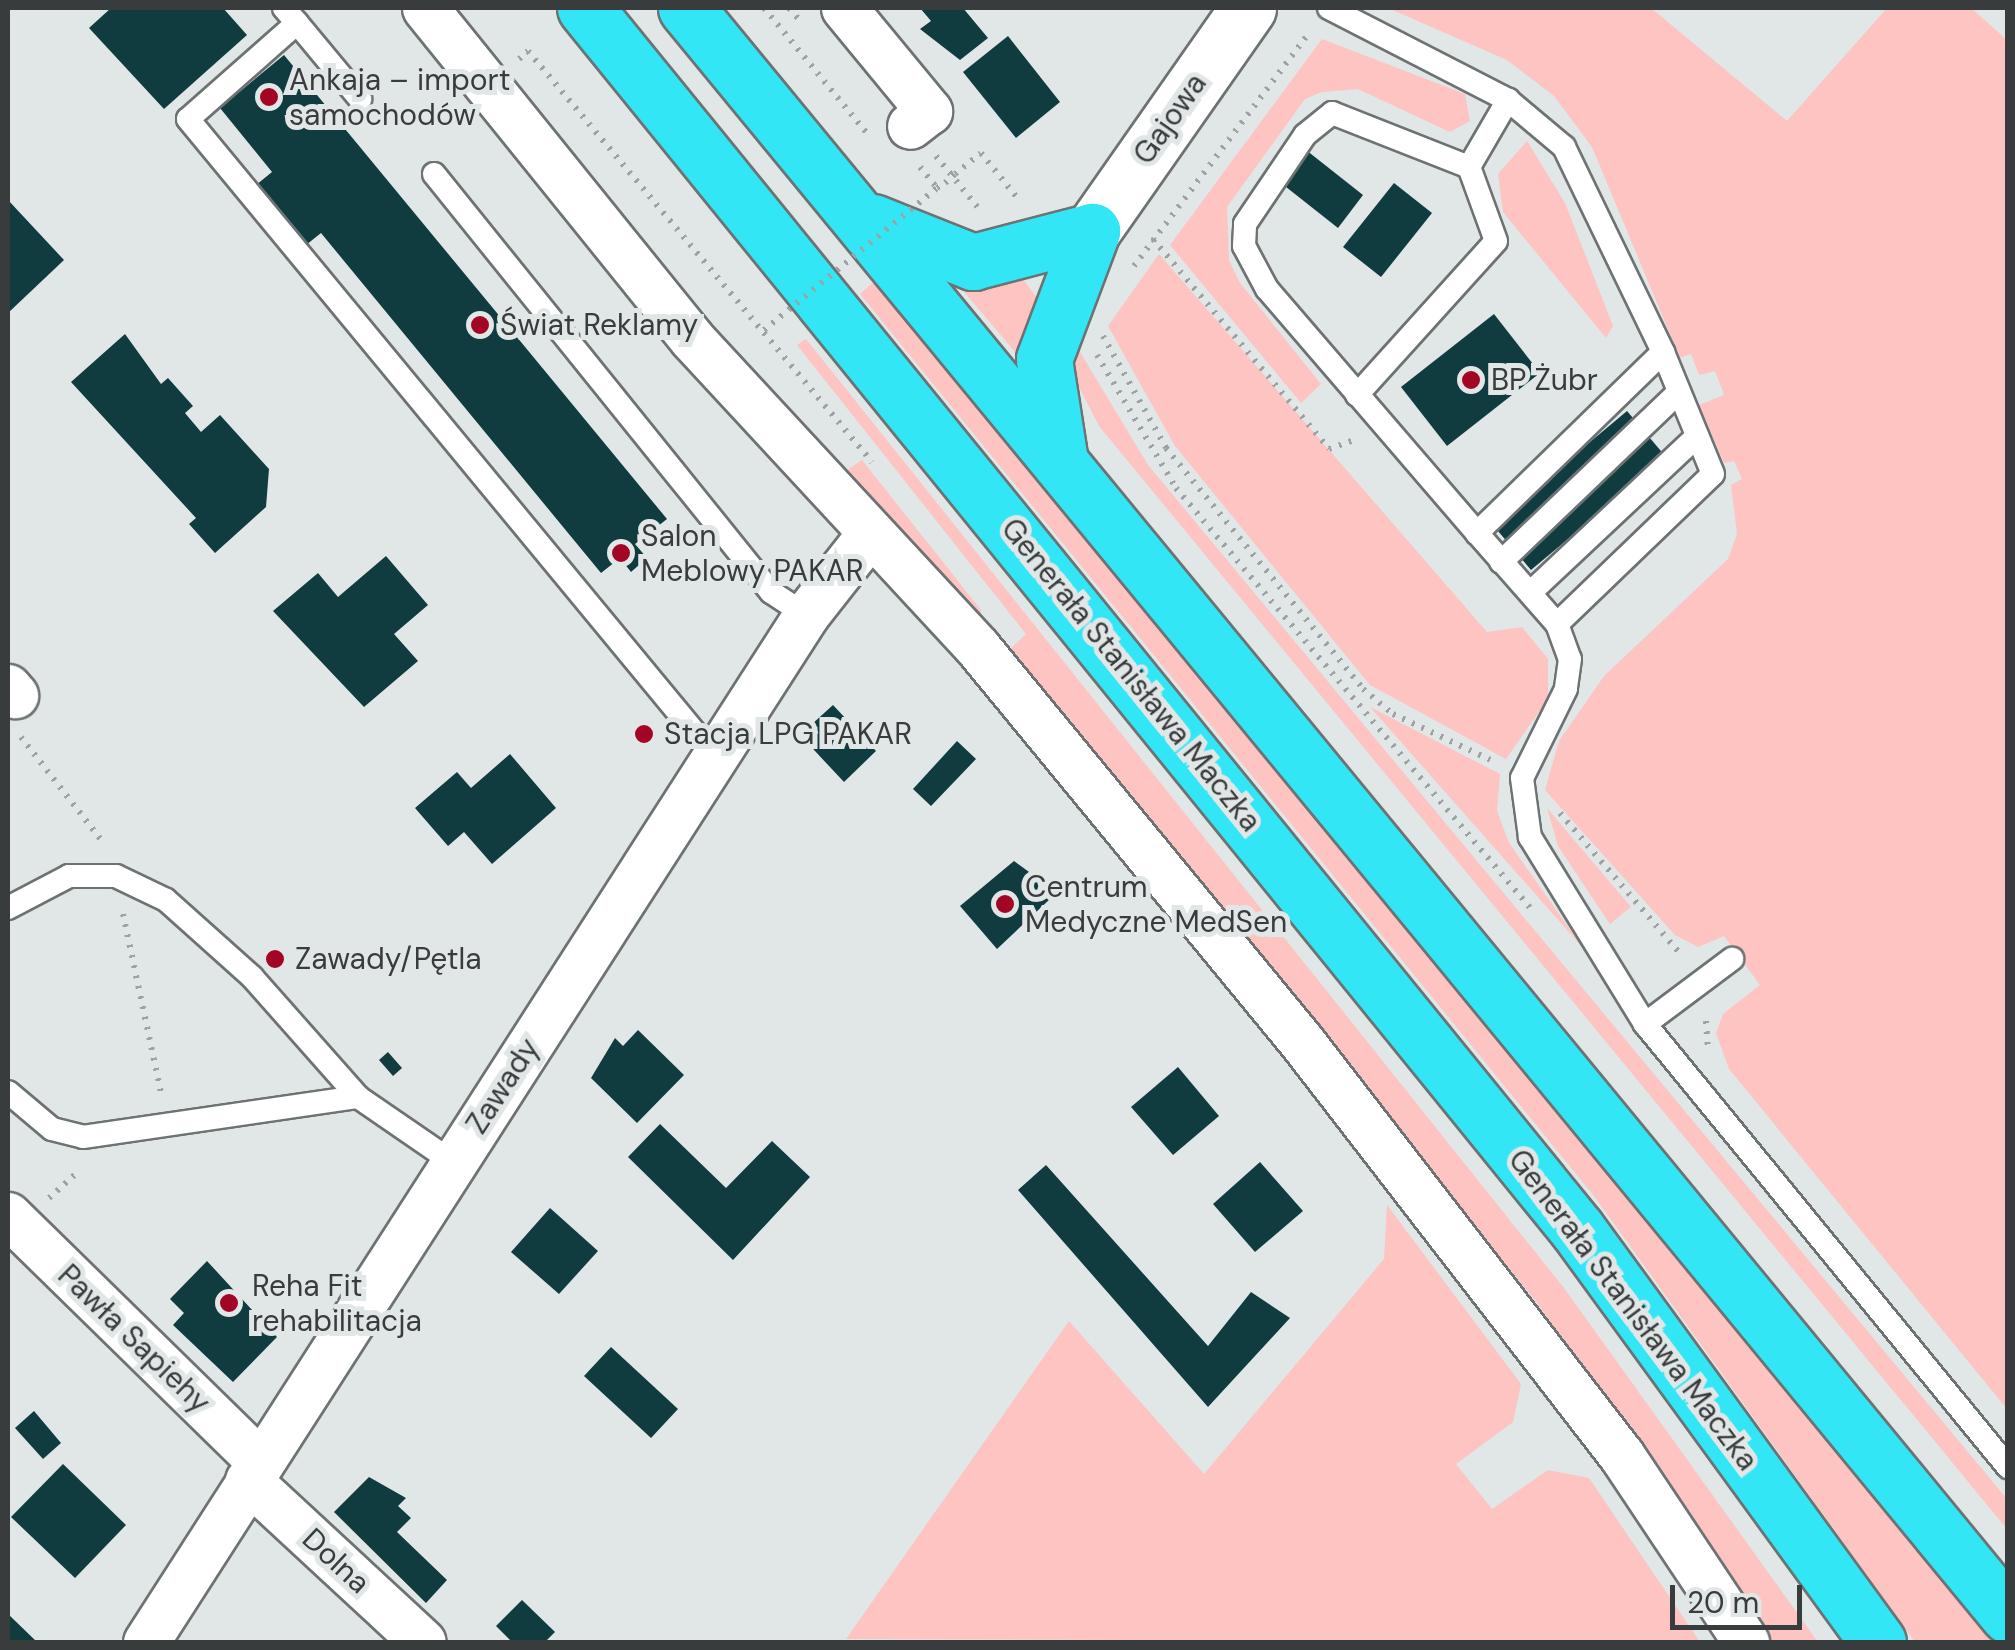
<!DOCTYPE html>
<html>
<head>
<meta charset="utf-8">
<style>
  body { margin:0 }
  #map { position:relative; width:2015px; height:1650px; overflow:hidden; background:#e1e6e7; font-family:"DM Sans",sans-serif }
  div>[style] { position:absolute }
  .green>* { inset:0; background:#fdc4c1 }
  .building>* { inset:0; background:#103c40 }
  .path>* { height:6px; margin-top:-3px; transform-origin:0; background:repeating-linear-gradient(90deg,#9ea2a3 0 2.5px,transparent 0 10.5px) }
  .roads { filter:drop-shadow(2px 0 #6d7273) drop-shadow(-2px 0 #6d7273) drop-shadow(0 2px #6d7273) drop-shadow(0 -2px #6d7273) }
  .lane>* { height:22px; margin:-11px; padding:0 11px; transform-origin:11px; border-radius:11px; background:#fff }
  .street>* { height:45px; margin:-22.5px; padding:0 22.5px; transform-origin:22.5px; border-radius:22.5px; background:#fff }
  .secondary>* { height:55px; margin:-27.5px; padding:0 27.5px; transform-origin:27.5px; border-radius:27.5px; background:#fff }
  .highway>* { height:55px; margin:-27.5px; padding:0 27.5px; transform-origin:27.5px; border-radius:27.5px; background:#32e6f6 }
  .path-bridge>* { height:6px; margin-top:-3px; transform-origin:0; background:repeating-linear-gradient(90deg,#9ea2a3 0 2.5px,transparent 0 10.5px) }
  .dots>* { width:28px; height:28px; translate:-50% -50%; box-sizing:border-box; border:5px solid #e1e6e7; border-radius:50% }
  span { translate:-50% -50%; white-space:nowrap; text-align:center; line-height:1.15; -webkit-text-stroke:10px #e1e6e7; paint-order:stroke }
  .poi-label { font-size:30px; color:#393c3c }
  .left { translate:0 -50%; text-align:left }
  .street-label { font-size:30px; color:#393c3c }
  .frame { position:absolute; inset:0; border:10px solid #393c3c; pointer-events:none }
  .scale { position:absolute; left:1670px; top:1585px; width:132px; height:45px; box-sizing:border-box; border:5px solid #393c3c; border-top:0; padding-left:12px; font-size:30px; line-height:35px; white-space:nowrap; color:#393c3c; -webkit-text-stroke:8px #e1e6e7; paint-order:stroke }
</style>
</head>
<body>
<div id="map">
  <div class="green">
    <div style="clip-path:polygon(1388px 8px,1651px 8px,1787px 121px,1887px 8px,1971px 8px,2007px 40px,2007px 1409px,1729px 1069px,1716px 1033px,1723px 1014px,1760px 985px,1724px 936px,1698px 947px,1675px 935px,1545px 790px,1559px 741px,1604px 676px,1728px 559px,1737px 534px,1731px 485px,1742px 479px,1734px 461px,1724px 463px,1699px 405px,1724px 395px,1715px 371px,1699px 375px,1691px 354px,1680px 358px,1592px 147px,1554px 96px,1507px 60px)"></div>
    <div style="clip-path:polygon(1322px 39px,1465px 94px,1470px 121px,1450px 132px,1358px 89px,1322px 92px,1305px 99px,1227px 207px,1229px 260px,1240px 283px,1321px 384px,1301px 403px,1170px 245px)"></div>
    <div style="clip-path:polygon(1527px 141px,1565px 203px,1613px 326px,1606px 338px,1503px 212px,1498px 174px)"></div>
    <div style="clip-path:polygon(1159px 254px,1487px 632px,1522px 627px,1548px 659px,1548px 699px,1506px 759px,1370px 685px,1175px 446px,1108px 326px)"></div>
    <div style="clip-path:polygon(1022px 278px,1040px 302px,1027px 366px,954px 280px)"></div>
    <div style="clip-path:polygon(877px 279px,1818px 1423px,1995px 1642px,1915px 1642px,1594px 1196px,860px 294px)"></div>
    <div style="clip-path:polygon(1071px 337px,1148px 465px,2007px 1499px,2007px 1529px,1099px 426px,1074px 377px)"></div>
    <div style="clip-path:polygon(806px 339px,1564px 1288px,1818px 1642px,1768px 1642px,1538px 1304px,1008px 651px,1026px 634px,797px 345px)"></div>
    <div style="clip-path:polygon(862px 460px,981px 610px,981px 622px,840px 475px)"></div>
    <div style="clip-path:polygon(1370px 707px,1500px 774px,1497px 811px,1509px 843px,1583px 948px)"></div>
    <div style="clip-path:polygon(1547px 808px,1631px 907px,1610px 924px,1558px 846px)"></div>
    <div style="clip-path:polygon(1387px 1205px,1521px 1384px,1513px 1422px,1456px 1464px,1492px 1509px,1548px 1470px,1589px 1478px,1700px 1642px,846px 1639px,1069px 1321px,1204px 1474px,1384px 1259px)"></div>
  </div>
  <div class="building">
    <div style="clip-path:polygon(111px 8px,223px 8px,247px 35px,164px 109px,89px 28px)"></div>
    <div style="clip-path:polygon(920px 8px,963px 8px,988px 38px,960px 60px,920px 29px,931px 21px)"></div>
    <div style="clip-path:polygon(1008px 36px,1060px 102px,1016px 138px,963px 72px)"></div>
    <div style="clip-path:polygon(284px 55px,667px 519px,635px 544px,647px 558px,631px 572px,620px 558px,601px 573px,321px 233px,306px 245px,256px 185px,272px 172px,220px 108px)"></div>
    <div style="clip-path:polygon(1306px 150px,1363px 195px,1338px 228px,1281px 183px)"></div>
    <div style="clip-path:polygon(1394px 183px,1432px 213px,1381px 277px,1343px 247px)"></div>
    <div style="clip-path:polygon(8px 200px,64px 260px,8px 313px)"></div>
    <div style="clip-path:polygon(1494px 314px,1540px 373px,1447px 446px,1401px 387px)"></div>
    <div style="clip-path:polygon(125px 334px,161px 384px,168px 378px,193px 406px,185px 413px,201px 432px,220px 415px,269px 469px,266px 507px,215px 553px,189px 524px,196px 518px,71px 382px)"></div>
    <div style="clip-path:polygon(1627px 411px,1666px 457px,1531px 570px,1492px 524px)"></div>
    <div style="clip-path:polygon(386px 556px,428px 605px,394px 634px,418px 661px,364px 707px,273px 611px,318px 573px,338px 597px)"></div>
    <div style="clip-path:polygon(833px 705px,876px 751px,844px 782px,800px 735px)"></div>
    <div style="clip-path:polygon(957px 741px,976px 759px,931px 806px,913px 789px)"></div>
    <div style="clip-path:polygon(510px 754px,556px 808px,492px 864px,464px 832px,448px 846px,415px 808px,457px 772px,471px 788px)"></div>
    <div style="clip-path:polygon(1014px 861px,1047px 885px,1050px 899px,997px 949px,960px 906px)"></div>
    <div style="clip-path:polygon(638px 1030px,684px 1075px,637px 1123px,591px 1078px,615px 1038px,623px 1046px)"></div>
    <div style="clip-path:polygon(388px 1052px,402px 1068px,393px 1076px,379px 1060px)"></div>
    <div style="clip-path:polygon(1178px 1067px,1219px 1116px,1173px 1155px,1131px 1107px)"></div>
    <div style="clip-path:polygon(660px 1124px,726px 1188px,772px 1141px,810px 1177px,733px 1260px,628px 1157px)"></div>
    <div style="clip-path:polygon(1260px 1162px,1303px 1211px,1255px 1252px,1213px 1204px)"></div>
    <div style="clip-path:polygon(1046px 1165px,1208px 1346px,1251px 1292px,1290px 1318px,1208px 1407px,1018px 1190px)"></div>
    <div style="clip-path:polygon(550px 1208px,598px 1251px,559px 1294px,511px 1252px)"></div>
    <div style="clip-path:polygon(207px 1261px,277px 1337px,233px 1382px,173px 1325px,184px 1313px,170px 1299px)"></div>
    <div style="clip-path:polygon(611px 1347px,678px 1409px,651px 1438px,584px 1376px)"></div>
    <div style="clip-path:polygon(34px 1411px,61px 1443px,43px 1459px,15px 1428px)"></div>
    <div style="clip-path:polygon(63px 1464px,126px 1525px,75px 1578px,11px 1517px)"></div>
    <div style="clip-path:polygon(369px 1477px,406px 1498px,398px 1506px,411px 1518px,397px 1532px,447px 1580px,426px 1603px,334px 1512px)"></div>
    <div style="clip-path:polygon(522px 1600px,555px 1632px,545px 1642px,512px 1642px,496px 1626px)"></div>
    <div style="clip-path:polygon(8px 1614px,37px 1642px,8px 1642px)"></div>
  </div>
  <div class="path">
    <div style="left:764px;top:8px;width:161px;rotate:50.6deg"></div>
    <div style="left:789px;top:8px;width:18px;rotate:49deg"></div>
    <div style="left:519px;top:59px;width:12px;rotate:-42deg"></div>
    <div style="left:528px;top:51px;width:536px;rotate:50.07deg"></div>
    <div style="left:936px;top:156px;width:68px;rotate:50.9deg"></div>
    <div style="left:920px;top:167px;width:27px;rotate:51deg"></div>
    <div style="left:937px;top:188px;width:9px;rotate:-32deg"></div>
    <div style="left:955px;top:174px;width:33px;rotate:-39deg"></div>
    <div style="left:981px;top:153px;width:60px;rotate:51deg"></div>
    <div style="left:1153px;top:239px;width:274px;rotate:50deg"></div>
    <div style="left:1329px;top:449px;width:29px;rotate:-20deg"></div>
    <div style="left:1134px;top:266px;width:293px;rotate:-53.1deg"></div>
    <div style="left:1103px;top:336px;width:129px;rotate:60.6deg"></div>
    <div style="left:1166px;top:448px;width:311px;rotate:50.7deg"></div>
    <div style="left:1363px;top:689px;width:39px;rotate:40deg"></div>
    <div style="left:1393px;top:714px;width:113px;rotate:25.2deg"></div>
    <div style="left:1097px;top:355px;width:155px;rotate:59.3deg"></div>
    <div style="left:1176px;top:488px;width:552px;rotate:49.85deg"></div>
    <div style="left:21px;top:737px;width:132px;rotate:52.1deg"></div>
    <div style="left:1560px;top:813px;width:188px;rotate:49.5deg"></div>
    <div style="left:123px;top:914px;width:183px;rotate:78deg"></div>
    <div style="left:1706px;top:1021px;width:27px;rotate:86deg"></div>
    <div style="left:49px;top:1198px;width:40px;rotate:-42deg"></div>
  </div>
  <div class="roads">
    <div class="lane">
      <div style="left:284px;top:8px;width:20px;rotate:49deg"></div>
      <div style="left:297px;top:23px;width:145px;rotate:138.6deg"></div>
      <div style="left:188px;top:119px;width:828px;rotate:50.44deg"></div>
      <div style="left:1329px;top:8px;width:201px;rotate:27.2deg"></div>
      <div style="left:1508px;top:100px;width:73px;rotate:40deg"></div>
      <div style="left:1564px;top:147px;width:228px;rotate:64.2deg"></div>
      <div style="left:1663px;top:352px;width:260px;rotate:135.8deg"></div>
      <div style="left:1477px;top:533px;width:121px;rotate:48.7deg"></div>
      <div style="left:1557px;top:624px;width:37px;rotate:70deg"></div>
      <div style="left:1570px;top:659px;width:30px;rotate:98deg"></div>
      <div style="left:1566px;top:689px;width:99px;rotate:116.3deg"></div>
      <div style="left:1522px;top:778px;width:60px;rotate:82.3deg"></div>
      <div style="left:1530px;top:837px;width:220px;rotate:58.4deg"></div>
      <div style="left:1645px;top:1024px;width:573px;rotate:50.67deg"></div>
      <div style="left:297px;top:23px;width:99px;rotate:50.3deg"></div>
      <div style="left:434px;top:174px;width:537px;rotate:51.12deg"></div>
      <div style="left:771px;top:592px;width:42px;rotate:33.3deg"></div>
      <div style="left:1357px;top:395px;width:207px;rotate:-47.9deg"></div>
      <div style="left:1496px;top:241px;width:79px;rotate:-110deg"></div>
      <div style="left:1477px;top:533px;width:322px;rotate:-130.7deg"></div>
      <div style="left:1267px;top:289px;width:49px;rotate:-118.1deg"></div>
      <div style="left:1244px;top:246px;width:22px;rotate:-87deg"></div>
      <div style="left:1245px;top:224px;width:107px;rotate:-56deg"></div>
      <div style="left:1305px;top:135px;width:35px;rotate:-39deg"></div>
      <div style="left:1332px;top:113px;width:147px;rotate:21.5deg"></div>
      <div style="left:1469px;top:167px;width:78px;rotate:-59.8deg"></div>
      <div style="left:1501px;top:562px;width:246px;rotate:-43.7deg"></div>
      <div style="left:1531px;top:592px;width:228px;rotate:-43.2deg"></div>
      <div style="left:1557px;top:624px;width:216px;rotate:-43.9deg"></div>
      <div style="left:1713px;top:474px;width:132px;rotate:-112.3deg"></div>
      <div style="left:8px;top:908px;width:69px;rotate:-27.7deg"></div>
      <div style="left:69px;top:876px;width:47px"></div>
      <div style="left:116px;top:876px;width:55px;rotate:25.6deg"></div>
      <div style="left:166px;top:900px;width:115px;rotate:41.8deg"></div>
      <div style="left:252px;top:977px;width:160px;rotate:48.5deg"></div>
      <div style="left:358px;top:1097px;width:116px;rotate:34.5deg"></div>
      <div style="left:1645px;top:1024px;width:109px;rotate:-36.8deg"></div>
      <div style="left:8px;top:1092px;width:57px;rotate:40.1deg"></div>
      <div style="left:52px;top:1129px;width:32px;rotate:14deg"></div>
      <div style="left:83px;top:1137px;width:278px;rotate:-8.3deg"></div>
    </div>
    <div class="street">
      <div style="left:425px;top:8px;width:425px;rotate:51.1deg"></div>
      <div style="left:692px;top:339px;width:421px;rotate:47.2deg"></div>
      <div style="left:978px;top:648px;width:510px;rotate:50.57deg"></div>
      <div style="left:1302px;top:1042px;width:523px;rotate:52.3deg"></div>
      <div style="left:1622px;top:1456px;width:224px;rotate:56.3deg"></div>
      <div style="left:844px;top:8px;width:134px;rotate:50.5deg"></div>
      <div style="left:929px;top:111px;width:24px;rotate:142deg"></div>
      <div style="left:8px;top:687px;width:11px;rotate:49deg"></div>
      <div style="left:8px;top:1215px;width:353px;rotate:44.4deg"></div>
      <div style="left:248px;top:1480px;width:238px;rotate:42.8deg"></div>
      <div style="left:146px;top:1642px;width:1221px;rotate:-57.27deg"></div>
      <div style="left:806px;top:615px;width:100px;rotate:-51.9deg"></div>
    </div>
    <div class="secondary">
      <div style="left:1092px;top:231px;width:272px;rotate:-55deg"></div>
    </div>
    <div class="highway">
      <div style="left:585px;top:8px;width:1573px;rotate:50.91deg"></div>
      <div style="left:1577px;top:1229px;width:511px;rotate:53.91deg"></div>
      <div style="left:686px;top:8px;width:2081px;rotate:50.56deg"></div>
      <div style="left:873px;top:222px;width:108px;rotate:21.8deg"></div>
      <div style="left:973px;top:262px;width:123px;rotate:-14.6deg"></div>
      <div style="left:1059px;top:455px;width:97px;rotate:-98.9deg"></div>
      <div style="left:1044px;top:359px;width:137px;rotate:-69.4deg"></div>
    </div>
  </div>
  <div class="path-bridge">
    <div style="left:945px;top:183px;width:13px;rotate:-42deg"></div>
    <div style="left:764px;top:330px;width:224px;rotate:-39.4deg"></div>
  </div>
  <div class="dots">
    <div style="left:269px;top:97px;background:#a30525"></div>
    <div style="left:480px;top:325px;background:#a30525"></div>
    <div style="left:1471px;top:380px;background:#a30525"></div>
    <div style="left:621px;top:553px;background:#a30525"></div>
    <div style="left:644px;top:734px;background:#a30525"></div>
    <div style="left:1005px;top:904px;background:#a30525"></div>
    <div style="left:275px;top:959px;background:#a30525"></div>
    <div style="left:229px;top:1303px;background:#a30525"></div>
  </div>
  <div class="poi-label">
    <span class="left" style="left:289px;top:97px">Ankaja – import<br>samochodów</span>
    <span class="left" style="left:500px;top:325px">Świat Reklamy</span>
    <span class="left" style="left:1491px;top:380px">BP Żubr</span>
    <span class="left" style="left:641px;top:553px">Salon<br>Meblowy PAKAR</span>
    <span class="left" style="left:664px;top:734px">Stacja LPG PAKAR</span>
    <span class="left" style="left:1025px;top:904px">Centrum<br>Medyczne MedSen</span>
    <span class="left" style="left:295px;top:959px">Zawady/Pętla</span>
    <span class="left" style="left:252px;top:1303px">Reha Fit<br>rehabilitacja</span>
  </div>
  <div class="street-label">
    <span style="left:1170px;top:119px;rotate:-55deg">Gajowa</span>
    <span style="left:1131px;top:675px;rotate:51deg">Generała Stanisława Maczka</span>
    <span style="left:503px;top:1086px;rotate:-57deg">Zawady</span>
    <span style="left:1633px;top:1310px;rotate:53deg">Generała Stanisława Maczka</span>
    <span style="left:134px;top:1339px;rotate:44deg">Pawła Sapiehy</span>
    <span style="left:336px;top:1561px;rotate:43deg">Dolna</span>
  </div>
  <div class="frame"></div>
  <div class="scale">20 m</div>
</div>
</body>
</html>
